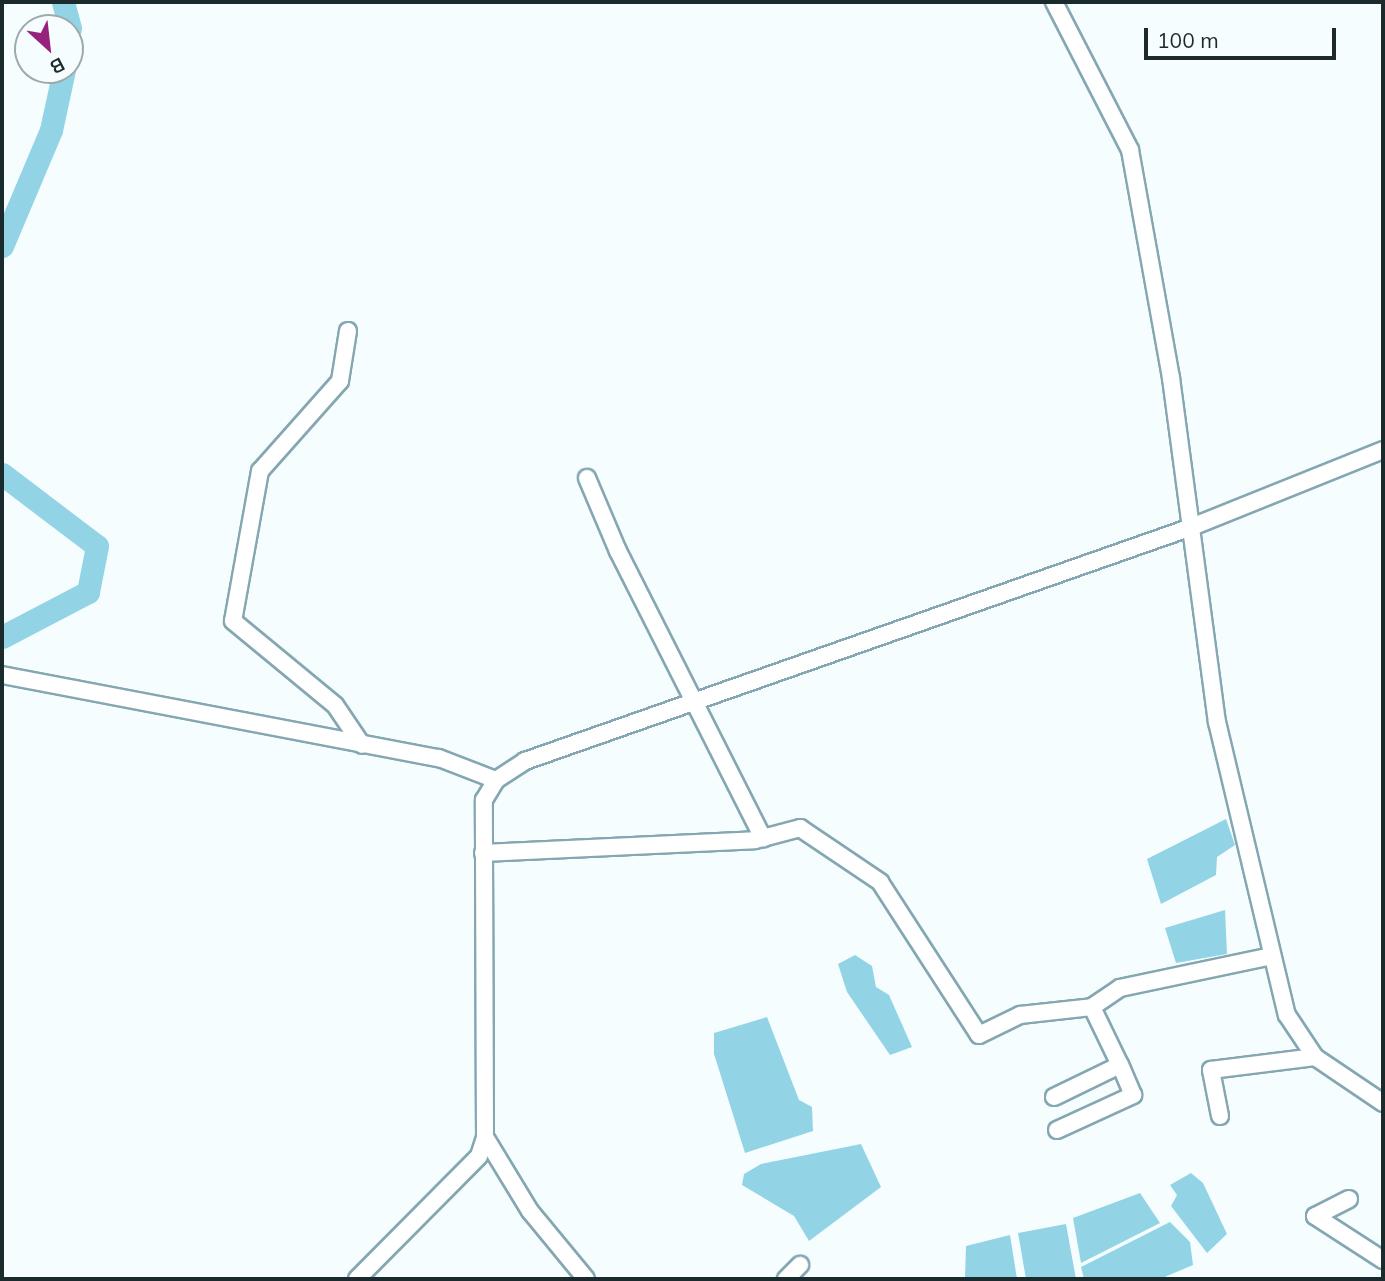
<!DOCTYPE html>
<html>
<head>
<meta charset="utf-8">
<style>
  body { margin:0 }
  #map { position:relative; width:1385px; height:1281px; overflow:hidden; background:#f5fdff; font-family:Mulish,sans-serif }
  div>[style] { position:absolute }
  .water>* { inset:0; background:#92d4e6 }
  .river>* { height:23px; margin:-11.5px; padding:0 11.5px; transform-origin:11.5px; border-radius:11.5px; background:#92d4e6 }
  .roads { filter:drop-shadow(2px 0 #84a7b1) drop-shadow(-2px 0 #84a7b1) drop-shadow(0 2px #84a7b1) drop-shadow(0 -2px #84a7b1) }
  .minor>* { height:16px; margin:-8px; padding:0 8px; transform-origin:8px; border-radius:8px; background:#fff }
  span { translate:-50% -50%; white-space:nowrap; text-align:center; line-height:1.15; -webkit-text-stroke:7px #f5fdff; paint-order:stroke }
  .frame { position:absolute; inset:0; border:4px solid #1b2a2d; pointer-events:none }
  .north { position:absolute; left:14px; top:14px; width:70px; height:70px; box-sizing:border-box; background:#f5fdff; border:2px solid #9ea9ab; border-radius:50%; rotate:153deg; font-size:19px; font-weight:700; line-height:28px; text-align:center; color:#1b2a2d }
  .north::after { content:''; display:block; margin:auto; width:24px; height:32px; background:#97227e; clip-path:polygon(50% 0,100% 100%,50% 72%,0 100%) }
  .scale { position:absolute; left:1144px; top:28px; width:192px; height:32px; box-sizing:border-box; border:4px solid #1b2a2d; border-top:0; padding-left:9px; font-size:21px; line-height:24px; white-space:nowrap; color:#1b2a2d; -webkit-text-stroke:5px #f5fdff; paint-order:stroke }
</style>
</head>
<body>
<div id="map">
  <div class="water">
    <div style="clip-path:polygon(1226px 819px,1235px 845px,1217px 857px,1216px 875px,1161px 904px,1147px 859px)"></div>
    <div style="clip-path:polygon(1225px 910px,1227px 954px,1176px 963px,1165px 928px)"></div>
    <div style="clip-path:polygon(855px 955px,872px 966px,876px 987px,889px 995px,912px 1047px,890px 1055px,847px 992px,838px 964px)"></div>
    <div style="clip-path:polygon(767px 1017px,799px 1100px,812px 1107px,813px 1131px,745px 1153px,714px 1054px,714px 1033px)"></div>
    <div style="clip-path:polygon(861px 1144px,881px 1187px,809px 1241px,794px 1216px,742px 1185px,744px 1174px,761px 1164px)"></div>
    <div style="clip-path:polygon(1191px 1173px,1203px 1183px,1227px 1234px,1207px 1253px,1171px 1206px,1177px 1195px,1170px 1185px)"></div>
    <div style="clip-path:polygon(1140px 1193px,1160px 1223px,1081px 1263px,1073px 1218px)"></div>
    <div style="clip-path:polygon(1170px 1222px,1190px 1242px,1193px 1265px,1160px 1279px,1084px 1279px,1081px 1267px)"></div>
    <div style="clip-path:polygon(1066px 1224px,1076px 1279px,1026px 1279px,1018px 1233px)"></div>
    <div style="clip-path:polygon(1010px 1235px,1017px 1279px,965px 1279px,966px 1246px)"></div>
  </div>
  <div class="river">
    <div style="left:63px;top:2px;width:27px;rotate:75deg"></div>
    <div style="left:2px;top:246px;width:126px;rotate:-67.1deg"></div>
    <div style="left:51px;top:130px;width:61px;rotate:-77.8deg"></div>
    <div style="left:2px;top:474px;width:119px;rotate:37.2deg"></div>
    <div style="left:97px;top:546px;width:47px;rotate:101.1deg"></div>
    <div style="left:88px;top:592px;width:97px;rotate:152.4deg"></div>
  </div>
  <div class="roads">
    <div class="minor">
      <div style="left:1054px;top:2px;width:166px;rotate:62.8deg"></div>
      <div style="left:1130px;top:150px;width:232px;rotate:79.8deg"></div>
      <div style="left:1171px;top:378px;width:347px;rotate:82.4deg"></div>
      <div style="left:1217px;top:722px;width:301px;rotate:76.6deg"></div>
      <div style="left:1287px;top:1015px;width:50px;rotate:56.3deg"></div>
      <div style="left:1315px;top:1057px;width:82px;rotate:34.1deg"></div>
      <div style="left:348px;top:331px;width:51px;rotate:99.1deg"></div>
      <div style="left:340px;top:381px;width:120px;rotate:131.6deg"></div>
      <div style="left:260px;top:471px;width:152px;rotate:100.2deg"></div>
      <div style="left:233px;top:621px;width:132px;rotate:39.5deg"></div>
      <div style="left:335px;top:705px;width:48px;rotate:56deg"></div>
      <div style="left:587px;top:478px;width:79px;rotate:67deg"></div>
      <div style="left:618px;top:551px;width:322px;rotate:63.2deg"></div>
      <div style="left:2px;top:675px;width:445px;rotate:10.8deg"></div>
      <div style="left:439px;top:758px;width:61px;rotate:21.1deg"></div>
      <div style="left:483px;top:853px;width:272px;rotate:-2.7deg"></div>
      <div style="left:755px;top:840px;width:47px;rotate:-14.9deg"></div>
      <div style="left:800px;top:828px;width:97px;rotate:34deg"></div>
      <div style="left:880px;top:882px;width:182px;rotate:57.1deg"></div>
      <div style="left:979px;top:1035px;width:46px;rotate:-26deg"></div>
      <div style="left:1020px;top:1015px;width:72px;rotate:-6.3deg"></div>
      <div style="left:1054px;top:1097px;width:73px;rotate:-25.9deg"></div>
      <div style="left:1120px;top:1065px;width:64px;rotate:-115.8deg"></div>
      <div style="left:1092px;top:1007px;width:34px;rotate:-34deg"></div>
      <div style="left:1120px;top:988px;width:155px;rotate:-11.9deg"></div>
      <div style="left:1220px;top:1116px;width:47px;rotate:-101.1deg"></div>
      <div style="left:1211px;top:1070px;width:105px;rotate:-7.1deg"></div>
      <div style="left:1057px;top:1130px;width:84px;rotate:-24.7deg"></div>
      <div style="left:1133px;top:1095px;width:33px;rotate:-113deg"></div>
      <div style="left:485px;top:1137px;width:87px;rotate:58.7deg"></div>
      <div style="left:530px;top:1211px;width:88px;rotate:50.5deg"></div>
      <div style="left:1349px;top:1199px;width:38px;rotate:153deg"></div>
      <div style="left:1315px;top:1216px;width:81px;rotate:32.9deg"></div>
      <div style="left:357px;top:1279px;width:173px;rotate:-45.2deg"></div>
      <div style="left:479px;top:1156px;width:20px;rotate:-72deg"></div>
      <div style="left:485px;top:1137px;width:337px;rotate:-90.2deg"></div>
      <div style="left:484px;top:800px;width:23px;rotate:-59deg"></div>
      <div style="left:496px;top:780px;width:35px;rotate:-33deg"></div>
      <div style="left:525px;top:761px;width:704px;rotate:-19.34deg"></div>
      <div style="left:1189px;top:528px;width:209px;rotate:-21.9deg"></div>
      <div style="left:786px;top:1279px;width:20px;rotate:-45deg"></div>
    </div>
  </div>
  <div class="frame"></div>
  <div class="north">B</div>
  <div class="scale">100 m</div>
</div>
</body>
</html>
